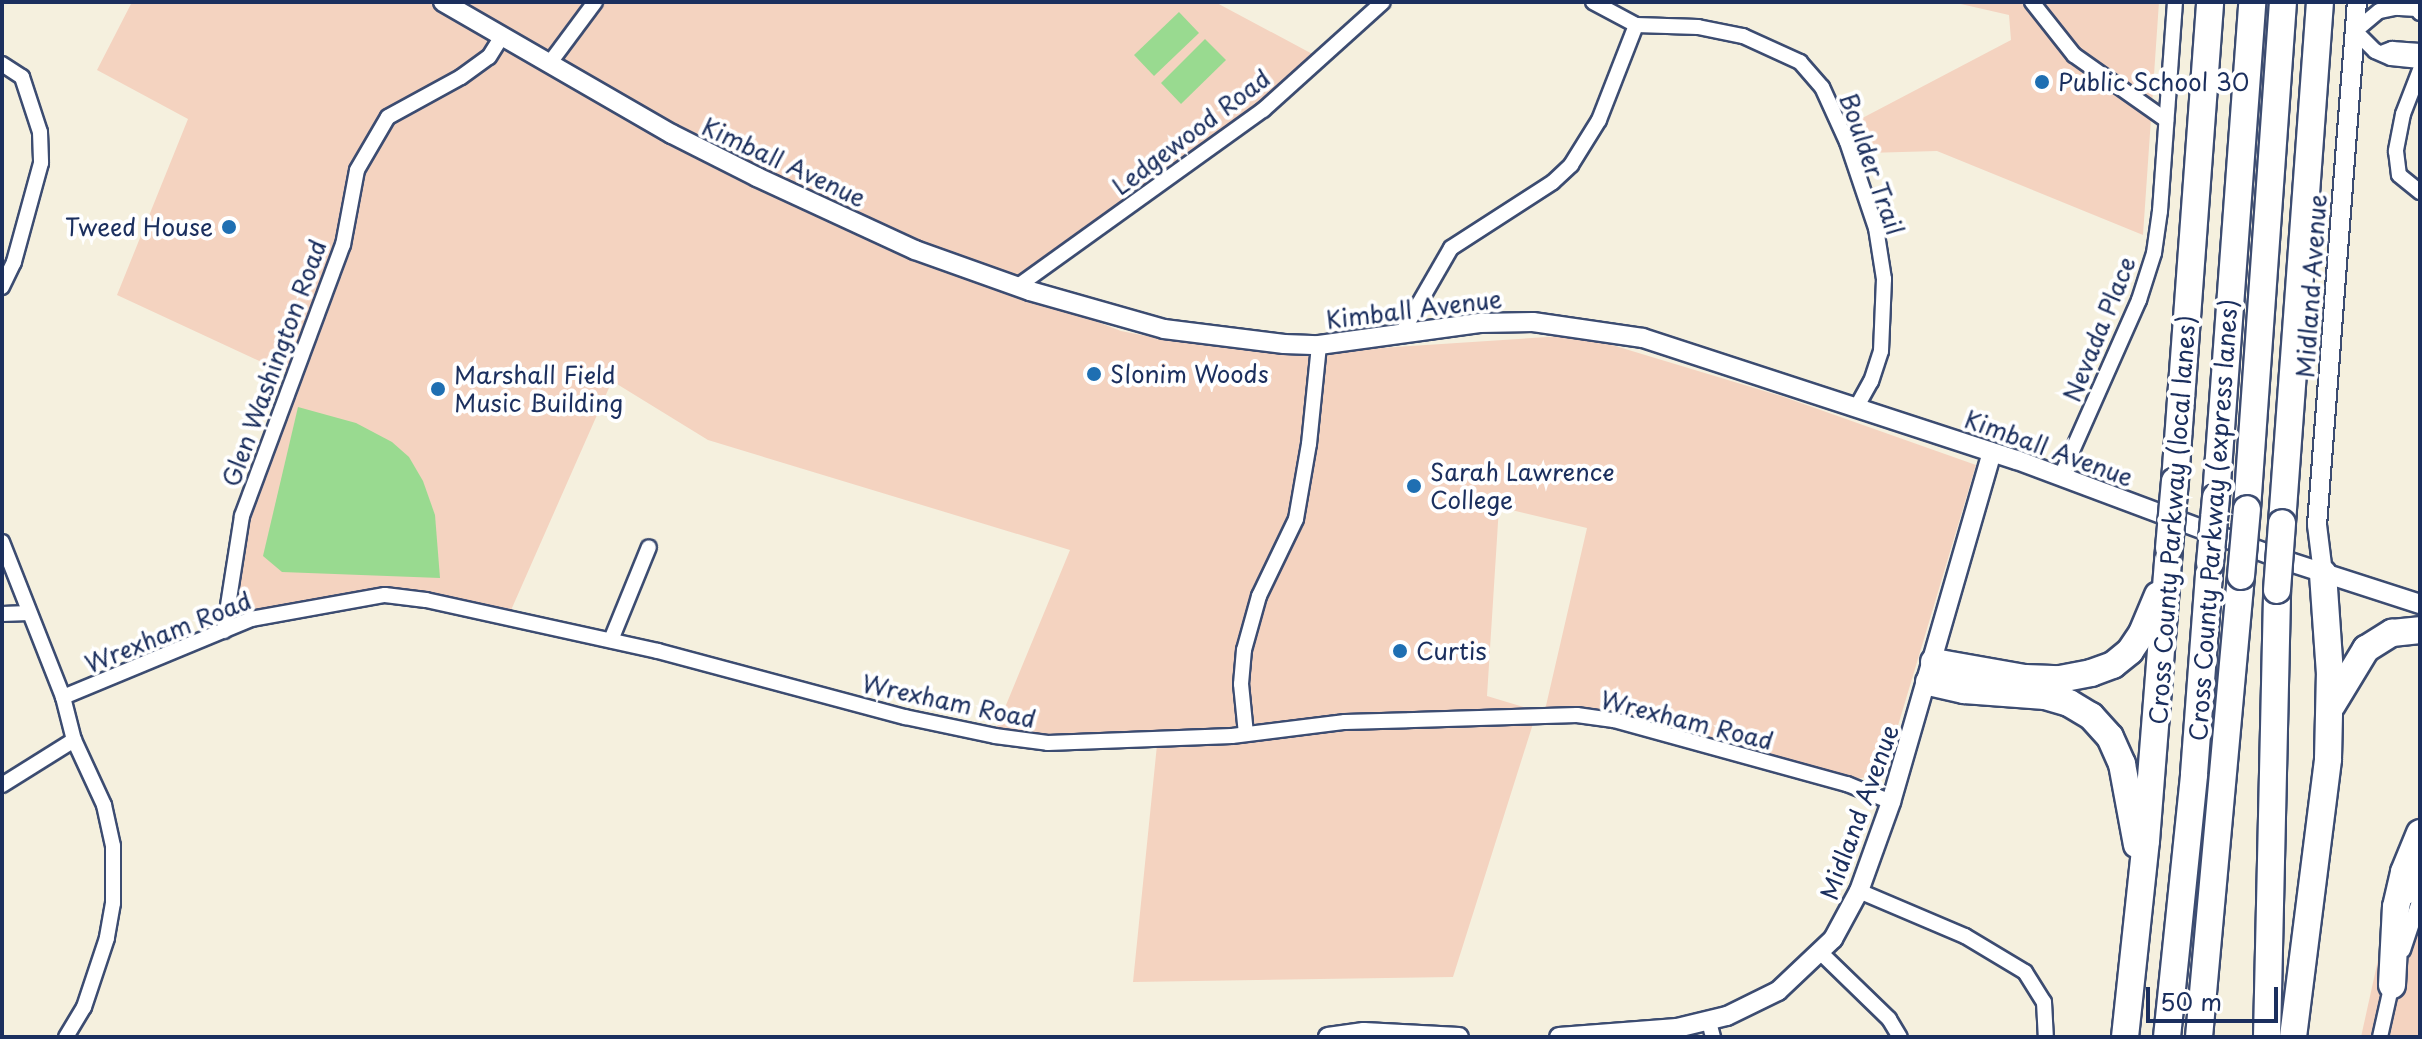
<!DOCTYPE html>
<html>
<head>
<meta charset="utf-8">
<style>
  body { margin:0 }
  #map { position:relative; width:2422px; height:1039px; overflow:hidden; background:#f5f0de; font-family:"Playpen Sans",sans-serif }
  div>[style] { position:absolute }
  .built>* { inset:0; background:#f4d3c0 }
  .green>* { inset:0; background:#99da90 }
  .roads { filter:drop-shadow(2px 0 #3c4c71) drop-shadow(-2px 0 #3c4c71) drop-shadow(0 2px #3c4c71) drop-shadow(0 -2px #3c4c71) }
  .minor>* { height:14px; margin:-7px; padding:0 7px; transform-origin:7px; border-radius:7px; background:#fff }
  .tertiary>* { height:18px; margin:-9px; padding:0 9px; transform-origin:9px; border-radius:9px; background:#fff }
  .motorway>* { height:26px; margin:-13px; padding:0 13px; transform-origin:13px; border-radius:13px; background:#fff }
  .bridges { filter:drop-shadow(2px 0 #3c4c71) drop-shadow(-2px 0 #3c4c71) drop-shadow(0 2px #3c4c71) drop-shadow(0 -2px #3c4c71) }
  .motorway-bridge>* { height:26px; margin:-13px; padding:0 13px; transform-origin:13px; border-radius:13px; background:#fff }
  .dots>* { width:22px; height:22px; translate:-50% -50%; box-sizing:border-box; border:4px solid #fff; border-radius:50% }
  span { translate:-50% -50%; white-space:nowrap; text-align:center; line-height:1.15; -webkit-text-stroke:8px #fff; paint-order:stroke }
  .poi-label { font-size:24px; color:#1b2f5e }
  .left { translate:0 -50%; text-align:left }
  .right { translate:-100% -50%; text-align:right }
  .street-label { font-size:24px; color:#1b2f5e }
  .frame { position:absolute; inset:0; border:4px solid #1b2f5e; pointer-events:none }
  .scale { position:absolute; left:2146px; top:987px; width:132px; height:36px; box-sizing:border-box; border:4px solid #1b2f5e; border-top:0; padding-left:10px; font-size:24px; line-height:28px; white-space:nowrap; color:#1b2f5e; -webkit-text-stroke:6px #fff; paint-order:stroke }
</style>
</head>
<body>
<div id="map">
  <div class="built">
    <div style="clip-path:polygon(132px 2px,1215px 2px,1318px 57px,1258px 107px,1013px 289px,1121px 331px,1167px 340px,1334px 351px,1579px 335px,1781px 396px,1976px 465px,1888px 759px,1877px 775px,1856px 779px,1612px 714px,1545px 710px,1587px 528px,1499px 507px,1487px 696px,1537px 711px,1453px 977px,1133px 982px,1158px 735px,994px 734px,1070px 550px,708px 440px,612px 381px,508px 617px,386px 592px,229px 623px,243px 521px,298px 379px,117px 295px,188px 119px,97px 70px)"></div>
    <div style="clip-path:polygon(1952px 2px,2159px 2px,2143px 235px,1937px 151px,1867px 153px,1851px 124px,2011px 40px,2009px 15px)"></div>
    <div style="clip-path:polygon(2420px 810px,2420px 1037px,2361px 1037px,2397px 874px)"></div>
  </div>
  <div class="green">
    <div style="clip-path:polygon(1179px 12px,1199px 33px,1154px 76px,1134px 55px)"></div>
    <div style="clip-path:polygon(1205px 39px,1226px 60px,1181px 104px,1161px 83px)"></div>
    <div style="clip-path:polygon(298px 407px,356px 423px,392px 442px,409px 457px,423px 481px,435px 515px,440px 578px,282px 572px,263px 556px)"></div>
  </div>
  <div class="roads">
    <div class="minor">
      <div style="left:1593px;top:2px;width:49px;rotate:28.1deg"></div>
      <div style="left:1636px;top:25px;width:62px;rotate:1.8deg"></div>
      <div style="left:1698px;top:27px;width:46px;rotate:11.3deg"></div>
      <div style="left:1743px;top:36px;width:63px;rotate:24.5deg"></div>
      <div style="left:1800px;top:62px;width:33px;rotate:49deg"></div>
      <div style="left:1822px;top:87px;width:60px;rotate:65.6deg"></div>
      <div style="left:1847px;top:142px;width:91px;rotate:71.4deg"></div>
      <div style="left:1876px;top:228px;width:52px;rotate:81.1deg"></div>
      <div style="left:1884px;top:279px;width:72px;rotate:92.4deg"></div>
      <div style="left:1881px;top:351px;width:32px;rotate:108deg"></div>
      <div style="left:1871px;top:381px;width:31px;rotate:119deg"></div>
      <div style="left:2032px;top:2px;width:68px;rotate:51.6deg"></div>
      <div style="left:2074px;top:55px;width:113px;rotate:35.2deg"></div>
      <div style="left:2420px;top:13px;width:5px;rotate:-127deg"></div>
      <div style="left:2417px;top:9px;width:22px;rotate:-177deg"></div>
      <div style="left:2395px;top:8px;width:16px;rotate:169deg"></div>
      <div style="left:2379px;top:11px;width:31px;rotate:140deg"></div>
      <div style="left:2355px;top:31px;width:28px;rotate:45deg"></div>
      <div style="left:2375px;top:51px;width:17px;rotate:24deg"></div>
      <div style="left:2391px;top:58px;width:29px;rotate:6deg"></div>
      <div style="left:2384px;top:52px;width:9px;rotate:-21deg"></div>
      <div style="left:2392px;top:49px;width:28px;rotate:4deg"></div>
      <div style="left:2px;top:64px;width:24px;rotate:33deg"></div>
      <div style="left:22px;top:77px;width:58px;rotate:71.9deg"></div>
      <div style="left:40px;top:132px;width:31px;rotate:88deg"></div>
      <div style="left:41px;top:163px;width:103px;rotate:105.3deg"></div>
      <div style="left:14px;top:262px;width:28px;rotate:116deg"></div>
      <div style="left:549px;top:64px;width:77px;rotate:-53.4deg"></div>
      <div style="left:2420px;top:70px;width:47px;rotate:111.1deg"></div>
      <div style="left:2403px;top:114px;width:38px;rotate:101deg"></div>
      <div style="left:2396px;top:151px;width:24px;rotate:83deg"></div>
      <div style="left:2399px;top:175px;width:27px;rotate:39deg"></div>
      <div style="left:1018px;top:286px;width:302px;rotate:-35.7deg"></div>
      <div style="left:1263px;top:110px;width:161px;rotate:-42deg"></div>
      <div style="left:1402px;top:333px;width:98px;rotate:-60deg"></div>
      <div style="left:1451px;top:248px;width:121px;rotate:-32.9deg"></div>
      <div style="left:1553px;top:182px;width:25px;rotate:-43deg"></div>
      <div style="left:1571px;top:165px;width:53px;rotate:-58.1deg"></div>
      <div style="left:1599px;top:120px;width:102px;rotate:-68.7deg"></div>
      <div style="left:2061px;top:476px;width:193px;rotate:-66.1deg"></div>
      <div style="left:2139px;top:300px;width:49px;rotate:-72.3deg"></div>
      <div style="left:2154px;top:253px;width:42px;rotate:-81.9deg"></div>
      <div style="left:2160px;top:211px;width:210px;rotate:-85.9deg"></div>
      <div style="left:2px;top:542px;width:167px;rotate:68.5deg"></div>
      <div style="left:63px;top:697px;width:44px;rotate:75.7deg"></div>
      <div style="left:74px;top:740px;width:72px;rotate:65.2deg"></div>
      <div style="left:104px;top:805px;width:42px;rotate:77.6deg"></div>
      <div style="left:113px;top:846px;width:57px;rotate:90deg"></div>
      <div style="left:113px;top:903px;width:36px;rotate:100deg"></div>
      <div style="left:107px;top:938px;width:73px;rotate:108.4deg"></div>
      <div style="left:84px;top:1007px;width:35px;rotate:121deg"></div>
      <div style="left:2px;top:614px;width:27px;rotate:-2deg"></div>
      <div style="left:224px;top:631px;width:116px;rotate:-81.1deg"></div>
      <div style="left:242px;top:516px;width:289px;rotate:-69.6deg"></div>
      <div style="left:343px;top:245px;width:76px;rotate:-79.4deg"></div>
      <div style="left:357px;top:170px;width:61px;rotate:-59.7deg"></div>
      <div style="left:388px;top:117px;width:83px;rotate:-28.7deg"></div>
      <div style="left:461px;top:77px;width:34px;rotate:-36deg"></div>
      <div style="left:489px;top:57px;width:25px;rotate:-58deg"></div>
      <div style="left:611px;top:640px;width:100px;rotate:-67.8deg"></div>
      <div style="left:63px;top:697px;width:204px;rotate:-22.5deg"></div>
      <div style="left:251px;top:619px;width:136px;rotate:-10.2deg"></div>
      <div style="left:385px;top:595px;width:41px;rotate:7deg"></div>
      <div style="left:426px;top:600px;width:238px;rotate:12.4deg"></div>
      <div style="left:658px;top:651px;width:256px;rotate:15deg"></div>
      <div style="left:905px;top:717px;width:92px;rotate:11.9deg"></div>
      <div style="left:995px;top:736px;width:53px;rotate:7.5deg"></div>
      <div style="left:1048px;top:743px;width:184px;rotate:-2.2deg"></div>
      <div style="left:1232px;top:736px;width:114px;rotate:-7.1deg"></div>
      <div style="left:1345px;top:722px;width:232px;rotate:-1.7deg"></div>
      <div style="left:1577px;top:715px;width:37px;rotate:8deg"></div>
      <div style="left:1614px;top:720px;width:242px;rotate:15.4deg"></div>
      <div style="left:1847px;top:784px;width:48px;rotate:22.2deg"></div>
      <div style="left:1246px;top:734px;width:50px;rotate:-95.7deg"></div>
      <div style="left:1241px;top:684px;width:34px;rotate:-85deg"></div>
      <div style="left:1244px;top:650px;width:56px;rotate:-74.5deg"></div>
      <div style="left:1259px;top:596px;width:85px;rotate:-64.3deg"></div>
      <div style="left:1296px;top:519px;width:76px;rotate:-80.2deg"></div>
      <div style="left:1309px;top:444px;width:100px;rotate:-84.2deg"></div>
      <div style="left:2px;top:785px;width:85px;rotate:-32deg"></div>
      <div style="left:1859px;top:891px;width:115px;rotate:23deg"></div>
      <div style="left:1965px;top:936px;width:70px;rotate:31deg"></div>
      <div style="left:2025px;top:972px;width:36px;rotate:58deg"></div>
      <div style="left:2044px;top:1002px;width:35px;rotate:87deg"></div>
      <div style="left:2409px;top:896px;width:28px;rotate:-67deg"></div>
      <div style="left:2403px;top:950px;width:54px;rotate:-71.6deg"></div>
      <div style="left:1821px;top:953px;width:95px;rotate:44.1deg"></div>
      <div style="left:1889px;top:1019px;width:21px;rotate:59deg"></div>
      <div style="left:1709px;top:1022px;width:16px;rotate:75deg"></div>
      <div style="left:2380px;top:1037px;width:59px;rotate:-77.4deg"></div>
    </div>
    <div class="tertiary">
      <div style="left:443px;top:2px;width:264px;rotate:30deg"></div>
      <div style="left:672px;top:134px;width:95px;rotate:26.8deg"></div>
      <div style="left:757px;top:177px;width:174px;rotate:24.8deg"></div>
      <div style="left:915px;top:250px;width:122px;rotate:19.6deg"></div>
      <div style="left:1030px;top:291px;width:139px;rotate:15.8deg"></div>
      <div style="left:1164px;top:329px;width:121px;rotate:7.1deg"></div>
      <div style="left:1284px;top:344px;width:35px;rotate:2deg"></div>
      <div style="left:1319px;top:345px;width:162px;rotate:-7.8deg"></div>
      <div style="left:1480px;top:323px;width:53px;rotate:-1.1deg"></div>
      <div style="left:1533px;top:322px;width:111px;rotate:8.3deg"></div>
      <div style="left:1643px;top:338px;width:393px;rotate:18.1deg"></div>
      <div style="left:2017px;top:460px;width:291px;rotate:20.5deg"></div>
      <div style="left:2290px;top:562px;width:137px;rotate:17.9deg"></div>
      <div style="left:2323px;top:573px;width:48px;rotate:-97.1deg"></div>
      <div style="left:2317px;top:525px;width:525px;rotate:-85.63deg"></div>
      <div style="left:1328px;top:1037px;width:36px;rotate:-8deg"></div>
      <div style="left:1364px;top:1032px;width:95px;rotate:3deg"></div>
      <div style="left:1559px;top:1037px;width:118px;rotate:-4.4deg"></div>
      <div style="left:1677px;top:1028px;width:51px;rotate:-13.5deg"></div>
      <div style="left:1727px;top:1016px;width:57px;rotate:-26.1deg"></div>
      <div style="left:1778px;top:991px;width:76px;rotate:-43.4deg"></div>
      <div style="left:1833px;top:939px;width:55px;rotate:-61.6deg"></div>
      <div style="left:1859px;top:891px;width:95px;rotate:-70.2deg"></div>
      <div style="left:1891px;top:802px;width:364px;rotate:-73.9deg"></div>
    </div>
    <div class="motorway">
      <div style="left:2175px;top:481px;width:480px;rotate:-85.8deg"></div>
      <div style="left:2216px;top:497px;width:496px;rotate:-85.8deg"></div>
      <div style="left:2247px;top:509px;width:508px;rotate:-85.94deg"></div>
      <div style="left:2282px;top:523px;width:522px;rotate:-85.83deg"></div>
      <div style="left:1934px;top:662px;width:92px;rotate:10deg"></div>
      <div style="left:2025px;top:678px;width:35px;rotate:2deg"></div>
      <div style="left:2060px;top:679px;width:32px;rotate:-11deg"></div>
      <div style="left:2091px;top:673px;width:23px;rotate:-20deg"></div>
      <div style="left:2113px;top:665px;width:22px;rotate:-39deg"></div>
      <div style="left:2130px;top:651px;width:22px;rotate:-56deg"></div>
      <div style="left:2142px;top:633px;width:41px;rotate:-67.2deg"></div>
      <div style="left:1929px;top:682px;width:36px;rotate:13deg"></div>
      <div style="left:1964px;top:690px;width:81px;rotate:4.2deg"></div>
      <div style="left:2045px;top:696px;width:25px;rotate:16deg"></div>
      <div style="left:2069px;top:703px;width:26px;rotate:31deg"></div>
      <div style="left:2091px;top:716px;width:28px;rotate:48deg"></div>
      <div style="left:2110px;top:737px;width:30px;rotate:66deg"></div>
      <div style="left:2122px;top:764px;width:82px;rotate:79.5deg"></div>
      <div style="left:2332px;top:705px;width:66px;rotate:-58.7deg"></div>
      <div style="left:2366px;top:649px;width:31px;rotate:-32deg"></div>
      <div style="left:2392px;top:633px;width:28px;rotate:-6deg"></div>
      <div style="left:2392px;top:985px;width:78px;rotate:-87.1deg"></div>
      <div style="left:2396px;top:907px;width:36px;rotate:-77deg"></div>
      <div style="left:2404px;top:872px;width:42px;rotate:-67.7deg"></div>
      <div style="left:2125px;top:1037px;width:197px;rotate:-83.9deg"></div>
      <div style="left:2146px;top:841px;width:294px;rotate:-85.5deg"></div>
      <div style="left:2167px;top:1037px;width:264px;rotate:-84.1deg"></div>
      <div style="left:2194px;top:774px;width:212px;rotate:-85.7deg"></div>
      <div style="left:2199px;top:1037px;width:463px;rotate:-84.8deg"></div>
      <div style="left:2267px;top:1037px;width:447px;rotate:-88.7deg"></div>
      <div style="left:2293px;top:1037px;width:280px;rotate:-82.8deg"></div>
      <div style="left:2328px;top:759px;width:85px;rotate:-88.7deg"></div>
      <div style="left:2330px;top:674px;width:101px;rotate:-94deg"></div>
    </div>
  </div>
  <div class="bridges">
    <div class="motorway-bridge">
      <div style="left:2169px;top:548px;width:67px;rotate:-84.9deg"></div>
      <div style="left:2210px;top:563px;width:66px;rotate:-84.8deg"></div>
      <div style="left:2241px;top:576px;width:67px;rotate:-84.9deg"></div>
      <div style="left:2277px;top:590px;width:67px;rotate:-85.7deg"></div>
    </div>
  </div>
  <div class="dots">
    <div style="left:2042px;top:82px;background:#1f6fb2"></div>
    <div style="left:229px;top:227px;background:#1f6fb2"></div>
    <div style="left:1094px;top:374px;background:#1f6fb2"></div>
    <div style="left:438px;top:389px;background:#1f6fb2"></div>
    <div style="left:1414px;top:486px;background:#1f6fb2"></div>
    <div style="left:1400px;top:651px;background:#1f6fb2"></div>
  </div>
  <div class="poi-label">
    <span class="left" style="left:2058px;top:82px">Public School 30</span>
    <span class="right" style="left:213px;top:227px">Tweed House</span>
    <span class="left" style="left:1110px;top:374px">Slonim Woods</span>
    <span class="left" style="left:454px;top:389px">Marshall Field<br>Music Building</span>
    <span class="left" style="left:1430px;top:486px">Sarah Lawrence<br>College</span>
    <span class="left" style="left:1416px;top:651px">Curtis</span>
  </div>
  <div class="street-label">
    <span style="left:1191px;top:132px;rotate:-37deg">Ledgewood Road</span>
    <span style="left:784px;top:162px;rotate:25deg">Kimball Avenue</span>
    <span style="left:1872px;top:164px;rotate:71deg">Boulder Trail</span>
    <span style="left:2311px;top:286px;rotate:-86deg">Midland Avenue</span>
    <span style="left:1414px;top:309px;rotate:-7deg">Kimball Avenue</span>
    <span style="left:2099px;top:329px;rotate:-68deg">Nevada Place</span>
    <span style="left:274px;top:363px;rotate:-70deg">Glen Washington Road</span>
    <span style="left:2049px;top:448px;rotate:20deg">Kimball Avenue</span>
    <span style="left:2172px;top:520px;rotate:-86deg">Cross County Parkway (local lanes)</span>
    <span style="left:2213px;top:520px;rotate:-86deg">Cross County Parkway (express lanes)</span>
    <span style="left:168px;top:632px;rotate:-22deg">Wrexham Road</span>
    <span style="left:949px;top:701px;rotate:12deg">Wrexham Road</span>
    <span style="left:1687px;top:720px;rotate:14deg">Wrexham Road</span>
    <span style="left:1859px;top:812px;rotate:-70deg">Midland Avenue</span>
  </div>
  <div class="frame"></div>
  <div class="scale">50 m</div>
</div>
</body>
</html>
